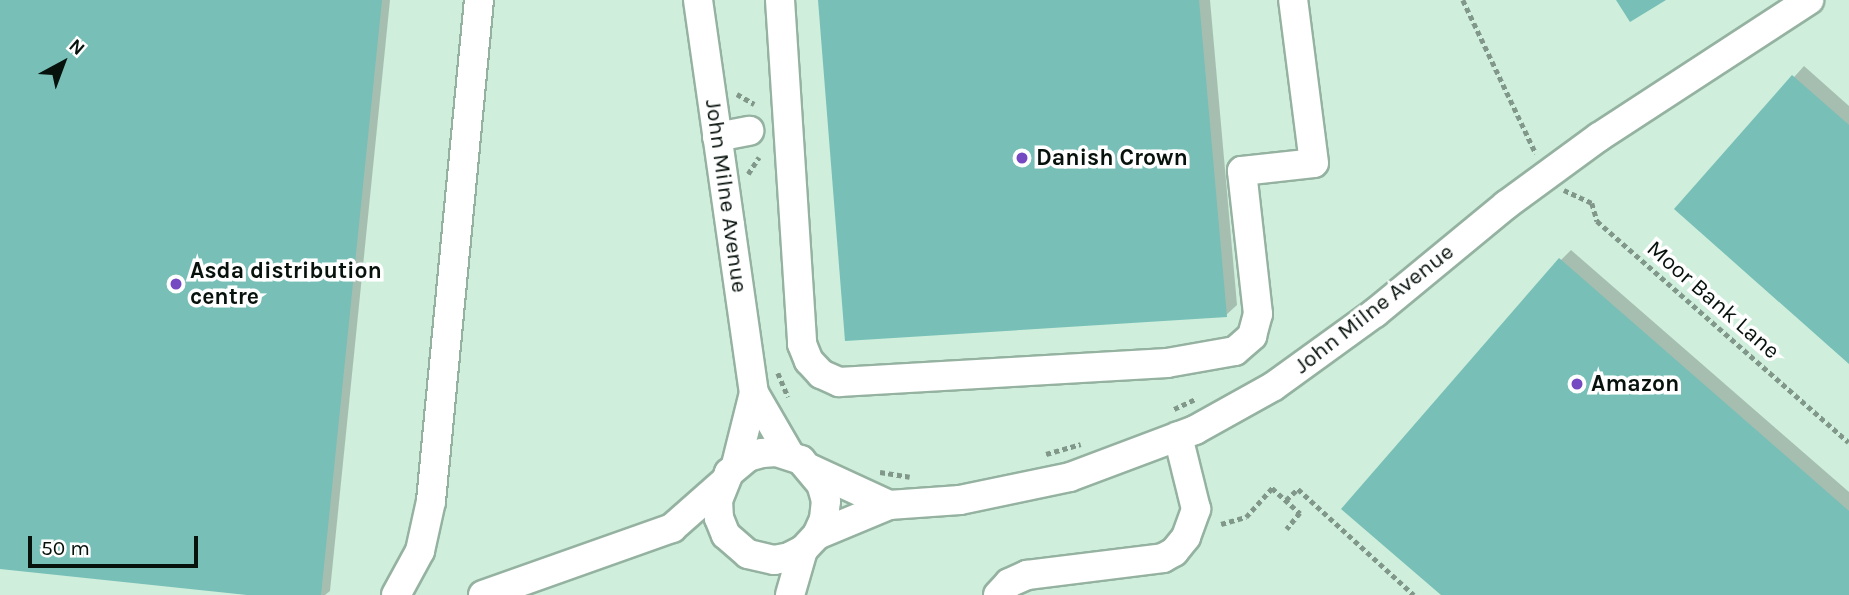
<!DOCTYPE html>
<html>
<head>
<meta charset="utf-8">
<style>
  body { margin:0 }
  #map { position:relative; width:1849px; height:595px; overflow:hidden; background:#cfeedc; font-family:Karla,sans-serif }
  div>[style] { position:absolute }
  .shadow>* { inset:0; background:#0003 }
  .building>* { inset:0; background:#77bfb7 }
  .path>* { height:4.5px; margin-top:-2.25px; transform-origin:0; background:repeating-linear-gradient(90deg,#809789 0 5px,transparent 0 8.5px) }
  .roads { filter:drop-shadow(2px 0 #95b2a1) drop-shadow(-2px 0 #95b2a1) drop-shadow(0 2px #95b2a1) drop-shadow(0 -2px #95b2a1) }
  .minor>* { height:28px; margin:-14px; padding:0 14px; transform-origin:14px; border-radius:14px; background:#fff }
  .dots>* { width:19px; height:19px; translate:-50% -50%; box-sizing:border-box; border:4px solid #fff; border-radius:50% }
  span { translate:-50% -50%; white-space:nowrap; text-align:center; line-height:1.15; -webkit-text-stroke:7px #fff; paint-order:stroke }
  .poi-label { font-size:23px; color:#07120c; font-weight:700 }
  .left { translate:0 -50%; text-align:left }
  .street-label { font-size:23px; color:#07120c }
  .north { position:absolute; left:28px; top:28px; width:70px; height:70px; -webkit-text-stroke:5px #fff; paint-order:stroke; rotate:41deg; font-size:19px; font-weight:700; line-height:28px; text-align:center; color:#07120c }
  .north::after { content:''; display:block; margin:auto; width:24px; height:32px; background:#07120c; clip-path:polygon(50% 0,100% 100%,50% 72%,0 100%) }
  .scale { position:absolute; left:28px; top:536px; width:170px; height:32px; box-sizing:border-box; border:4px solid #07120c; border-top:0; padding-left:9px; font-size:21px; line-height:24px; white-space:nowrap; color:#07120c; -webkit-text-stroke:5px #fff; paint-order:stroke }
</style>
</head>
<body>
<div id="map">
  <div class="shadow">
    <div style="clip-path:polygon(0 0,390px 0,330px 591px,325px 595px,264px 595px,0 567px)"></div>
    <div style="clip-path:polygon(820px 0,1210px 0,1237px 305px,1226px 315px)"></div>
    <div style="clip-path:polygon(1804px 66px,1849px 106px,1849px 362px,1676px 209px)"></div>
    <div style="clip-path:polygon(1571px 250px,1849px 492px,1849px 595px,1443px 595px,1561px 260px)"></div>
  </div>
  <div class="building">
    <div style="clip-path:polygon(0 0,382px 0,321px 595px,247px 595px,0 569px)"></div>
    <div style="clip-path:polygon(818px 0,1199px 0,1227px 317px,845px 341px)"></div>
    <div style="clip-path:polygon(1616px 0,1666px 0,1630px 22px)"></div>
    <div style="clip-path:polygon(1792px 75px,1849px 125px,1849px 364px,1674px 209px)"></div>
    <div style="clip-path:polygon(1559px 258px,1849px 511px,1849px 595px,1441px 595px,1341px 509px)"></div>
  </div>
  <div class="path">
    <div style="left:1463px;top:0;width:170px;rotate:64.6deg"></div>
    <div style="left:737px;top:94px;width:20px;rotate:30deg"></div>
    <div style="left:748px;top:174px;width:20px;rotate:-57deg"></div>
    <div style="left:1564px;top:190px;width:31px;rotate:25deg"></div>
    <div style="left:1592px;top:203px;width:19px;rotate:74deg"></div>
    <div style="left:1597px;top:221px;width:335px;rotate:41.3deg"></div>
    <div style="left:778px;top:373px;width:26px;rotate:67deg"></div>
    <div style="left:1174px;top:409px;width:23px;rotate:-25deg"></div>
    <div style="left:1046px;top:454px;width:36px;rotate:-16deg"></div>
    <div style="left:880px;top:472px;width:30px;rotate:9deg"></div>
    <div style="left:1286px;top:500px;width:16px;rotate:-43deg"></div>
    <div style="left:1298px;top:489px;width:157px;rotate:42.4deg"></div>
    <div style="left:1221px;top:524px;width:26px;rotate:-16deg"></div>
    <div style="left:1246px;top:517px;width:39px;rotate:-48deg"></div>
    <div style="left:1272px;top:488px;width:38px;rotate:42deg"></div>
    <div style="left:1300px;top:513px;width:21px;rotate:129deg"></div>
  </div>
  <div class="roads">
    <div class="minor">
      <div style="left:698px;top:0;width:397px;rotate:81.9deg"></div>
      <div style="left:754px;top:393px;width:72px;rotate:59.9deg"></div>
      <div style="left:780px;top:0;width:345px;rotate:86.3deg"></div>
      <div style="left:802px;top:344px;width:18px;rotate:68deg"></div>
      <div style="left:809px;top:361px;width:18px;rotate:47deg"></div>
      <div style="left:821px;top:374px;width:20px;rotate:24deg"></div>
      <div style="left:839px;top:382px;width:329px;rotate:-3.3deg"></div>
      <div style="left:1167px;top:363px;width:69px;rotate:-10deg"></div>
      <div style="left:1235px;top:351px;width:23px;rotate:-41deg"></div>
      <div style="left:1252px;top:336px;width:23px;rotate:-75deg"></div>
      <div style="left:1258px;top:314px;width:144px;rotate:-96.4deg"></div>
      <div style="left:1242px;top:171px;width:72px;rotate:-6.3deg"></div>
      <div style="left:1314px;top:163px;width:164px;rotate:-97.3deg"></div>
      <div style="left:717px;top:137px;width:33px;rotate:-11deg"></div>
      <div style="left:736px;top:465px;width:74px;rotate:-76deg"></div>
      <div style="left:811px;top:469px;width:86px;rotate:24.8deg"></div>
      <div style="left:817px;top:535px;width:17px;rotate:-66deg"></div>
      <div style="left:824px;top:519px;width:18px;rotate:-84deg"></div>
      <div style="left:826px;top:501px;width:18px;rotate:-106deg"></div>
      <div style="left:821px;top:484px;width:31px;rotate:-130deg"></div>
      <div style="left:801px;top:460px;width:26px;rotate:-162deg"></div>
      <div style="left:776px;top:452px;width:14px;rotate:176deg"></div>
      <div style="left:762px;top:453px;width:15px;rotate:164deg"></div>
      <div style="left:748px;top:457px;width:25px;rotate:140deg"></div>
      <div style="left:729px;top:473px;width:29px;rotate:112deg"></div>
      <div style="left:718px;top:500px;width:18px;rotate:87deg"></div>
      <div style="left:719px;top:518px;width:18px;rotate:68deg"></div>
      <div style="left:726px;top:535px;width:29px;rotate:41deg"></div>
      <div style="left:748px;top:554px;width:27px;rotate:13deg"></div>
      <div style="left:774px;top:560px;width:15px;rotate:-11deg"></div>
      <div style="left:789px;top:557px;width:16px;rotate:-27deg"></div>
      <div style="left:803px;top:550px;width:21px;rotate:-47deg"></div>
      <div style="left:817px;top:535px;width:78px;rotate:-22.6deg"></div>
      <div style="left:889px;top:505px;width:71px;rotate:-4deg"></div>
      <div style="left:960px;top:500px;width:112px;rotate:-11.8deg"></div>
      <div style="left:1070px;top:477px;width:134px;rotate:-20.6deg"></div>
      <div style="left:1195px;top:430px;width:90px;rotate:-29.1deg"></div>
      <div style="left:1274px;top:386px;width:125px;rotate:-35.9deg"></div>
      <div style="left:1375px;top:313px;width:170px;rotate:-39.5deg"></div>
      <div style="left:1506px;top:205px;width:115px;rotate:-36.2deg"></div>
      <div style="left:1599px;top:137px;width:251px;rotate:-33.1deg"></div>
      <div style="left:396px;top:595px;width:50px;rotate:-61.4deg"></div>
      <div style="left:420px;top:551px;width:51px;rotate:-77.6deg"></div>
      <div style="left:431px;top:501px;width:503px;rotate:-84.53deg"></div>
      <div style="left:483px;top:595px;width:201px;rotate:-19.5deg"></div>
      <div style="left:672px;top:528px;width:68px;rotate:-41.4deg"></div>
      <div style="left:790px;top:595px;width:47px;rotate:-73.9deg"></div>
      <div style="left:998px;top:595px;width:16px;rotate:-47deg"></div>
      <div style="left:1009px;top:583px;width:20px;rotate:-24deg"></div>
      <div style="left:1027px;top:575px;width:137px;rotate:-7.1deg"></div>
      <div style="left:1163px;top:558px;width:13px;rotate:-29deg"></div>
      <div style="left:1174px;top:552px;width:19px;rotate:-51deg"></div>
      <div style="left:1186px;top:537px;width:30px;rotate:-70deg"></div>
      <div style="left:1196px;top:509px;width:75px;rotate:-103.9deg"></div>
    </div>
  </div>
  <div class="dots">
    <div style="left:1022px;top:158px;background:#7549c1"></div>
    <div style="left:176px;top:284px;background:#7549c1"></div>
    <div style="left:1577px;top:384px;background:#7549c1"></div>
  </div>
  <div class="poi-label">
    <span class="left" style="left:1036px;top:158px">Danish Crown</span>
    <span class="left" style="left:190px;top:284px">Asda distribution<br>centre</span>
    <span class="left" style="left:1591px;top:384px">Amazon</span>
  </div>
  <div class="street-label">
    <span style="left:726px;top:196px;rotate:82deg">John Milne Avenue</span>
    <span style="left:1713px;top:300px;rotate:41deg">Moor Bank Lane</span>
    <span style="left:1374px;top:309px;rotate:-38deg">John Milne Avenue</span>
  </div>
  <div class="north">N</div>
  <div class="scale">50 m</div>
</div>
</body>
</html>
